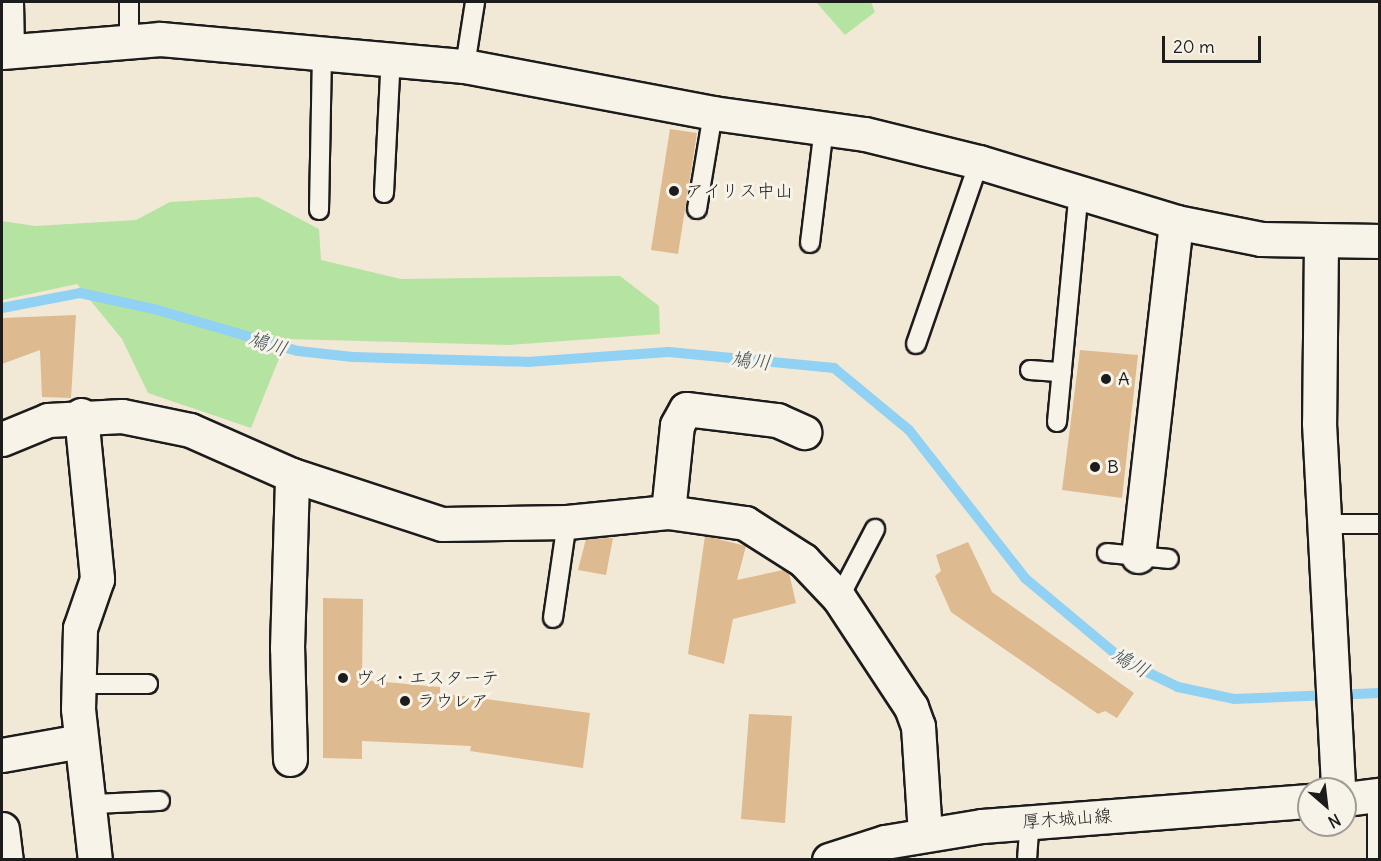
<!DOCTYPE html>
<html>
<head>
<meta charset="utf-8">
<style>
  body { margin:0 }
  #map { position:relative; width:1381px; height:861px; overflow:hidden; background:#f2e8d6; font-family:Delius,"Klee One",sans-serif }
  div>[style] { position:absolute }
  .green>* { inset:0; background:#b5e3a2 }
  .stream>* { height:10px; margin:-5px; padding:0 5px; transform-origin:5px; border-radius:5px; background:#91d1f3 }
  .building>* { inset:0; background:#deba90 }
  .roads { filter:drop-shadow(2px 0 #1c1c1c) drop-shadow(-2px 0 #1c1c1c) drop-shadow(0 2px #1c1c1c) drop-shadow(0 -2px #1c1c1c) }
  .lane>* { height:18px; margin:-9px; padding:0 9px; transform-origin:9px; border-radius:9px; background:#f7f3e8 }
  .street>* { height:33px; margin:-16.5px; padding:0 16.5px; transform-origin:16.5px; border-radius:16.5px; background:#f7f3e8 }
  .secondary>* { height:33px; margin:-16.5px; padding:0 16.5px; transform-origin:16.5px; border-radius:16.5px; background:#f7f3e8 }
  .dots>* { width:16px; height:16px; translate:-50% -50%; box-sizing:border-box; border:3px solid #f7f3e8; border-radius:50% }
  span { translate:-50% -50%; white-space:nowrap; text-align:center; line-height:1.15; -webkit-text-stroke:6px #f7f3e8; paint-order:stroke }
  .poi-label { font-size:18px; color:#1c1c1c }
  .left { translate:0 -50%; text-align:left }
  .street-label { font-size:18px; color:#1c1c1c }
  .water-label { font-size:20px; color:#3f525c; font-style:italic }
  .frame { position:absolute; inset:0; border:3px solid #1c1c1c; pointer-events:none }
  .north { position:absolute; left:1297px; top:777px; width:60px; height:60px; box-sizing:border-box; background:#f7f3e8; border:2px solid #9f9d96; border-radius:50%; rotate:152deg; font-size:16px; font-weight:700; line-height:24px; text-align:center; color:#1c1c1c }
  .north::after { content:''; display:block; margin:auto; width:21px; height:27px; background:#1c1c1c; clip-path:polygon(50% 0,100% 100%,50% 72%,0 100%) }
  .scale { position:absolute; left:1162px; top:36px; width:99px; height:27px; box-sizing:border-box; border:3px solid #1c1c1c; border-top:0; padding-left:8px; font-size:18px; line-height:21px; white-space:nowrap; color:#1c1c1c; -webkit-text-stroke:4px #f7f3e8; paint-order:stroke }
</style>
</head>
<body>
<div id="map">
  <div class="green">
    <div style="clip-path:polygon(816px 2px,871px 2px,875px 12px,845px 35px)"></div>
    <div style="clip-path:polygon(258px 197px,319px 229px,321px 260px,401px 279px,620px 276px,659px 306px,660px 334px,509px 345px,287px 339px,251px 428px,148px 393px,122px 339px,77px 284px,2px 300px,2px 221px,35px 226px,136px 220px,170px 202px)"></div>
  </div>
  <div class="stream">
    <div style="left:2px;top:308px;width:79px;rotate:-10.9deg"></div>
    <div style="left:80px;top:293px;width:76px;rotate:12.2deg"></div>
    <div style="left:154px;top:309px;width:150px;rotate:16.3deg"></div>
    <div style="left:298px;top:351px;width:55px;rotate:6.2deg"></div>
    <div style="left:353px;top:357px;width:174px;rotate:1.6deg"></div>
    <div style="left:527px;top:362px;width:142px;rotate:-4deg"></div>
    <div style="left:669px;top:352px;width:166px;rotate:5.5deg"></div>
    <div style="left:834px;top:368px;width:97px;rotate:39.6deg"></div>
    <div style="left:909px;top:430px;width:189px;rotate:51.9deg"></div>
    <div style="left:1026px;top:579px;width:128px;rotate:39.9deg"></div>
    <div style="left:1124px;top:661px;width:60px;rotate:25.7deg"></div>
    <div style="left:1178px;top:687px;width:57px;rotate:12.1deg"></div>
    <div style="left:1234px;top:699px;width:146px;rotate:-2.4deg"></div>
  </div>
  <div class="building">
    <div style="clip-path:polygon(670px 129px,697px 133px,678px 254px,651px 250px)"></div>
    <div style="clip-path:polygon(76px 315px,71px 398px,42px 397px,40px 350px,2px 364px,2px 318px)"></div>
    <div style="clip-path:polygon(1080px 350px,1138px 355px,1122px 498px,1062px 490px)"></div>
    <div style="clip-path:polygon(705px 536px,746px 546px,737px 580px,783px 570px,789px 573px,796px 603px,733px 619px,724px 664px,688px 654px)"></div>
    <div style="clip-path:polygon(613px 538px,606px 575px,578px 570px,586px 539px)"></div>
    <div style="clip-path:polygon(968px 542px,992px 592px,1134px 693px,1117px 718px,1105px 711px,1098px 714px,951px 612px,935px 576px,941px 571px,936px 555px)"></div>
    <div style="clip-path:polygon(323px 598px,363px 599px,362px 680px,440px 687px,440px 693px,590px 713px,583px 768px,470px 751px,471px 746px,362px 741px,362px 759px,323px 758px)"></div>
    <div style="clip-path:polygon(749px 714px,792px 716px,785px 823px,741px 819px)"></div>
  </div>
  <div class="roads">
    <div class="lane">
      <div style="left:129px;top:2px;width:37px;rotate:90deg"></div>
      <div style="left:465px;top:66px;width:65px;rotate:-81.1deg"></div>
      <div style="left:384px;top:193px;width:136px;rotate:-87.1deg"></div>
      <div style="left:697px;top:209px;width:97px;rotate:-80.5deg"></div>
      <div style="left:319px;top:210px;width:161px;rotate:-88.9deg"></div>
      <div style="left:810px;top:243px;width:116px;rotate:-83.1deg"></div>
      <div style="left:916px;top:344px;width:193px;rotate:-70.9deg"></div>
      <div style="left:1030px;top:370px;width:32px;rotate:4deg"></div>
      <div style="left:1057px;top:422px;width:232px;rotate:-84.6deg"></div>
      <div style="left:1325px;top:524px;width:55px"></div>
      <div style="left:1107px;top:553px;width:62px;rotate:5.5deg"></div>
      <div style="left:839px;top:598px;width:78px;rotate:-62.4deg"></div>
      <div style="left:553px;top:618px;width:97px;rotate:-81.7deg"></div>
      <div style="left:80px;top:684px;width:68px"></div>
      <div style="left:93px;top:804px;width:67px;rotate:-2.6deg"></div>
      <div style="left:1027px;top:860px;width:39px;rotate:-86deg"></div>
      <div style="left:1377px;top:860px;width:64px;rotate:-90deg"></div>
    </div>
    <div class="street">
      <div style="left:6px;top:2px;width:49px;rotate:88.8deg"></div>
      <div style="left:2px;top:52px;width:159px;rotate:-4.7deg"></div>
      <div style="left:160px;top:39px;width:306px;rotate:5.1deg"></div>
      <div style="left:465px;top:66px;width:252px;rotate:10.7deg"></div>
      <div style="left:713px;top:113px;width:153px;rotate:7.9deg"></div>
      <div style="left:865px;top:134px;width:117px;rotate:13.8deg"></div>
      <div style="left:979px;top:162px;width:206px;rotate:16.9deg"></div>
      <div style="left:1176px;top:222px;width:87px;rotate:11.3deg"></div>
      <div style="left:1261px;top:239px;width:119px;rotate:1deg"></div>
      <div style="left:1321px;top:242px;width:181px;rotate:90.6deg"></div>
      <div style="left:1319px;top:423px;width:366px;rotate:87deg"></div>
      <div style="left:81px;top:415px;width:165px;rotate:84.4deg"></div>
      <div style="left:97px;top:579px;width:52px;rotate:109.1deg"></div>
      <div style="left:80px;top:628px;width:81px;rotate:91.4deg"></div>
      <div style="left:78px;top:709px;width:152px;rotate:83.6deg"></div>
      <div style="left:2px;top:439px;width:50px;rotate:-22.4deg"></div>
      <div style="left:48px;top:420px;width:74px;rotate:-3.1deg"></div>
      <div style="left:122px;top:416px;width:69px;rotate:11.6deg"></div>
      <div style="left:190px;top:430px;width:111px;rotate:23.8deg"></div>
      <div style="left:292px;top:475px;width:158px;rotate:18.1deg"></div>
      <div style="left:442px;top:524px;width:125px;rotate:-0.9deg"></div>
      <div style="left:567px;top:522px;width:101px;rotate:-5.7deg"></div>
      <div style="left:668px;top:512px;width:78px;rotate:8.1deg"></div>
      <div style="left:745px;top:523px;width:69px;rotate:32.5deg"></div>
      <div style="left:803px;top:560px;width:52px;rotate:46.5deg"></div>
      <div style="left:839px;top:598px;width:131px;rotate:56.6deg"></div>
      <div style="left:911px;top:707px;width:20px;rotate:70deg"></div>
      <div style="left:918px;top:726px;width:108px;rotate:86.3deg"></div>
      <div style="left:668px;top:512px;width:87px;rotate:-84.1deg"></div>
      <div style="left:677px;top:425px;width:18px;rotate:-61deg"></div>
      <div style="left:686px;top:409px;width:92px;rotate:6.9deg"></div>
      <div style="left:777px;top:420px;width:30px;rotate:24deg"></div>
      <div style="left:1138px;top:556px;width:336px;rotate:-83.5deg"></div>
      <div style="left:2px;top:755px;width:80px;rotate:-10deg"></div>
      <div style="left:290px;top:759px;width:111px;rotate:-91.5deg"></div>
      <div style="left:287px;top:648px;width:173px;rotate:-88.3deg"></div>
      <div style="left:2px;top:829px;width:31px;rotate:83deg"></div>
    </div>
    <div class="secondary">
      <div style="left:1345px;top:799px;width:35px;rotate:-7deg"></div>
      <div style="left:829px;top:860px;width:59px;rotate:-17.8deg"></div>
      <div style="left:885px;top:842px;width:98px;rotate:-9.4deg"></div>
      <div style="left:982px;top:826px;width:328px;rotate:-4.4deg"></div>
    </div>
  </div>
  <div class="dots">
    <div style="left:674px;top:191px;background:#1c1c1c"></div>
    <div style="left:1106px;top:379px;background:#1c1c1c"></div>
    <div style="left:1095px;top:467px;background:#1c1c1c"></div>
    <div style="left:343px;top:678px;background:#1c1c1c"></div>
    <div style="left:405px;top:701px;background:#1c1c1c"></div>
  </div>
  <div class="poi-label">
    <span class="left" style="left:686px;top:191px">アイリス中山</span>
    <span class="left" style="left:1118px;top:379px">A</span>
    <span class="left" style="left:1107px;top:467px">B</span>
    <span class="left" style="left:355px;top:678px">ヴィ・エスターテ</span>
    <span class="left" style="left:417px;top:701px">ラウレア</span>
  </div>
  <div class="street-label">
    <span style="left:1067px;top:819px;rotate:-4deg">厚木城山線</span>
  </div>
  <div class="water-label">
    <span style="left:268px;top:343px;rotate:17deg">鳩川</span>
    <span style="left:751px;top:360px;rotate:6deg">鳩川</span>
    <span style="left:1131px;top:662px;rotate:29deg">鳩川</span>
  </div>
  <div class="frame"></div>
  <div class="north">N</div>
  <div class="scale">20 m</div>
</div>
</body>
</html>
